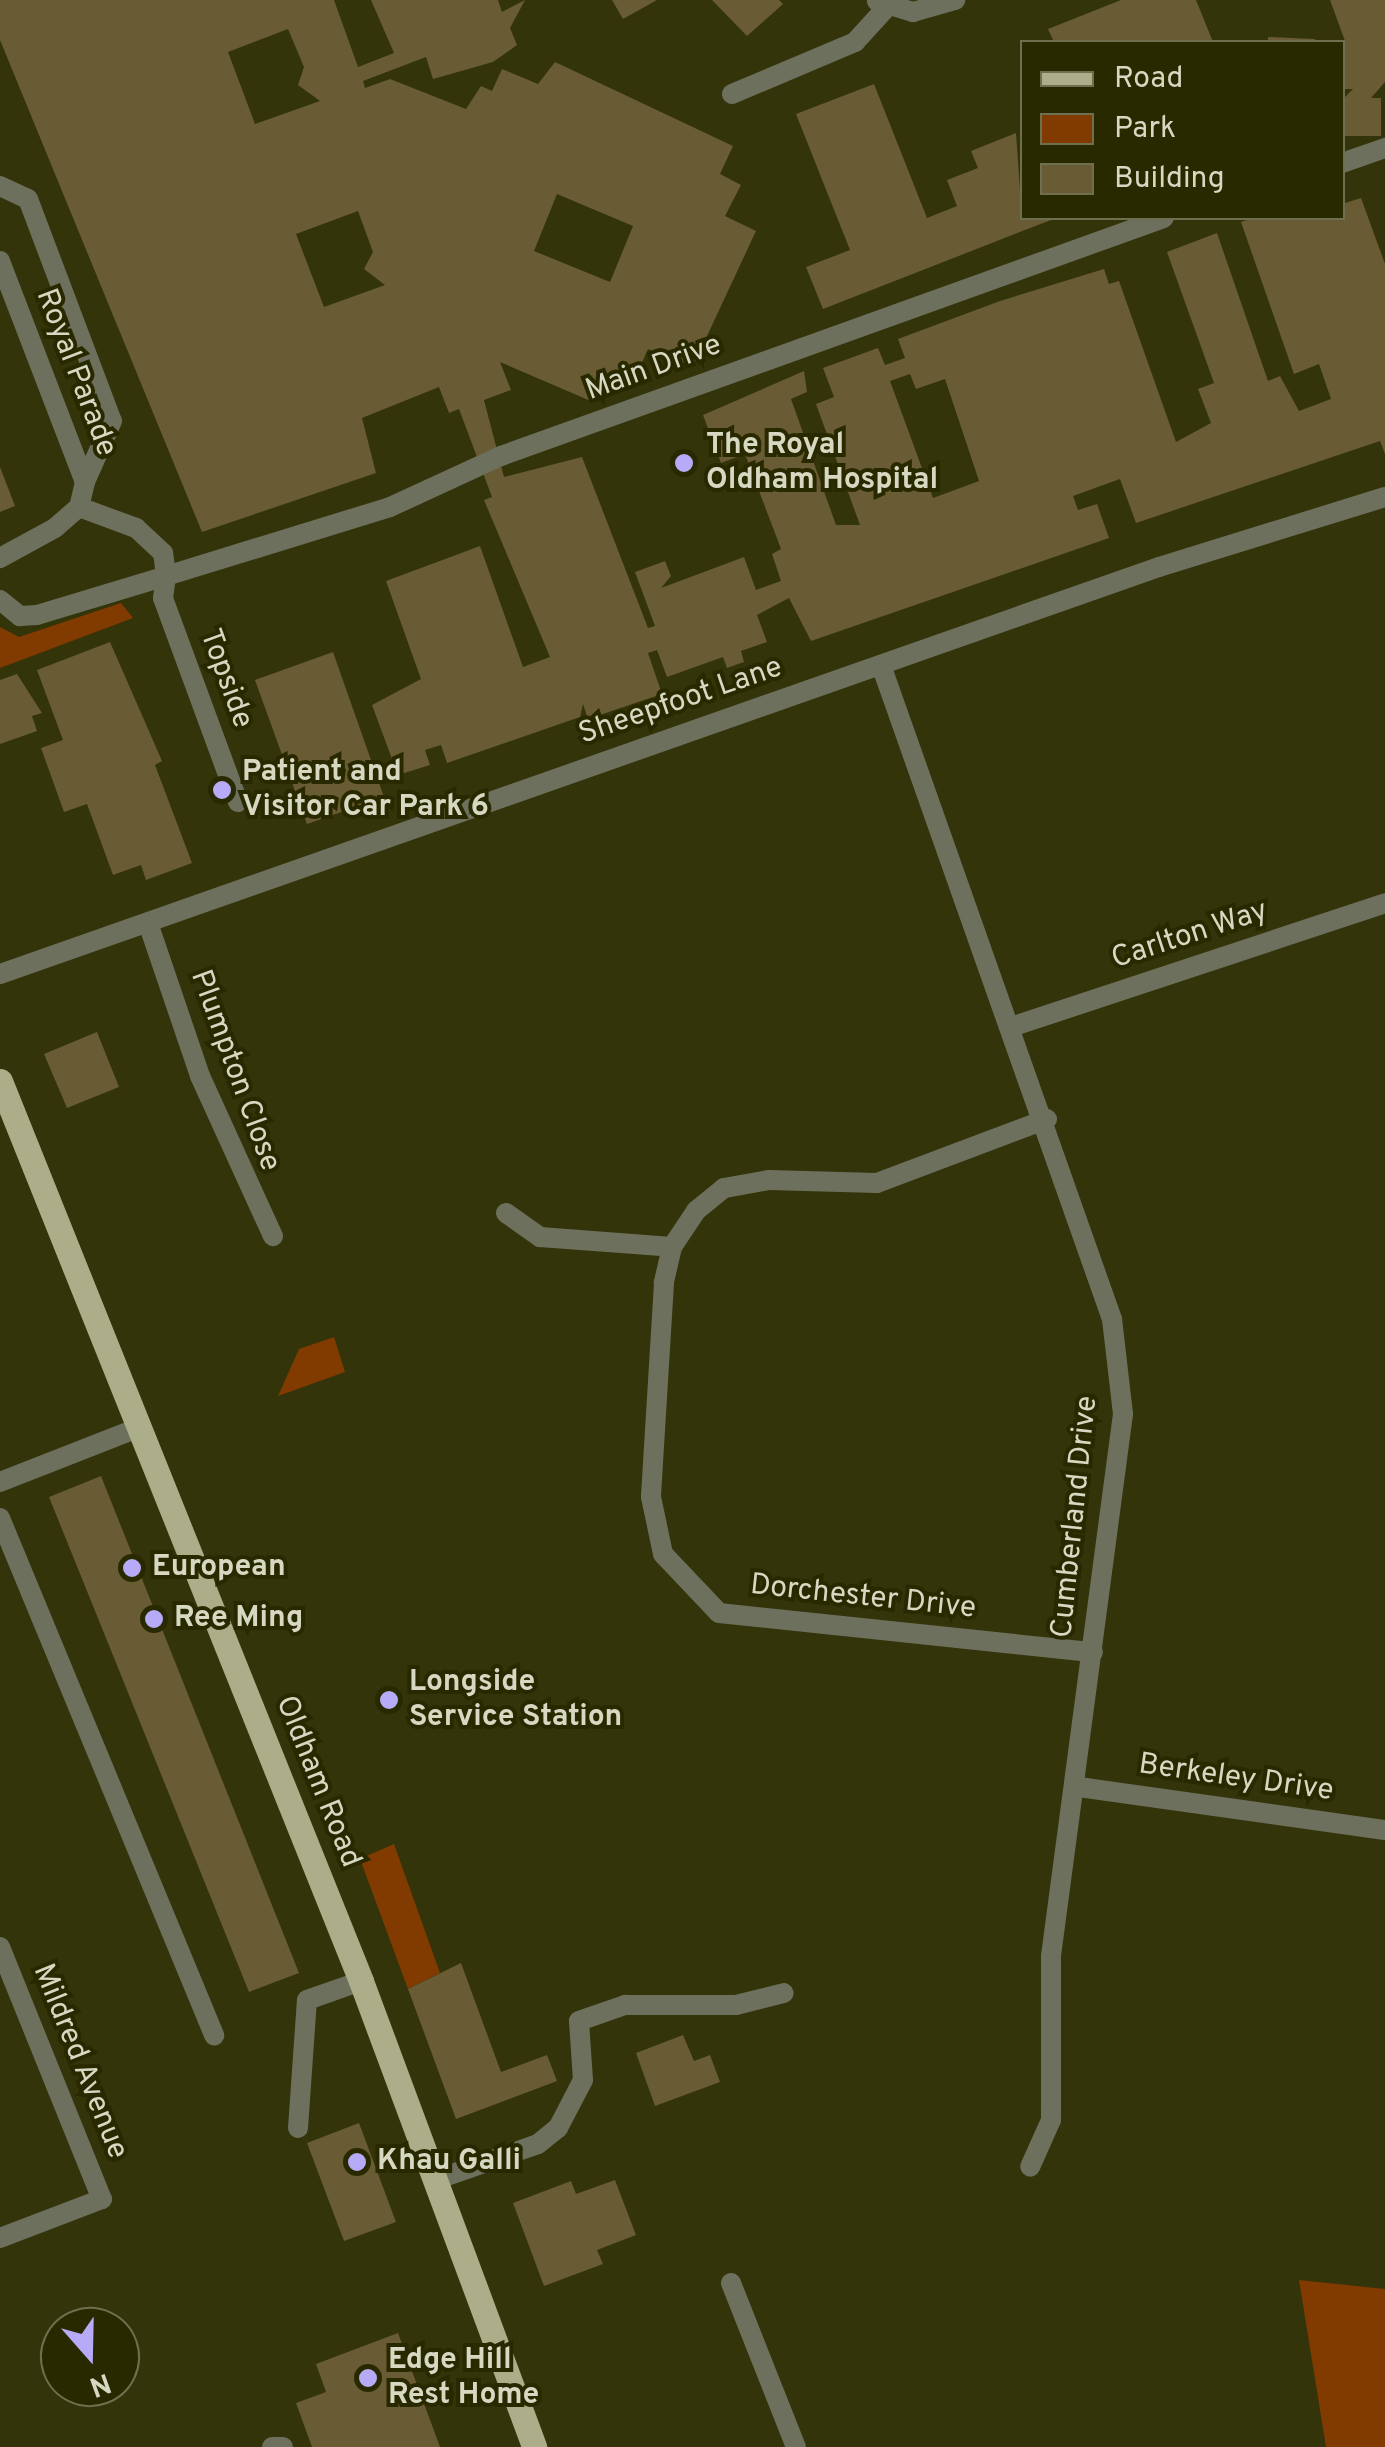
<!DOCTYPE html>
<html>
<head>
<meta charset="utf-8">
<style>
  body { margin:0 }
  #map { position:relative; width:1385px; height:2447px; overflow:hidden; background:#333409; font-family:Overpass,sans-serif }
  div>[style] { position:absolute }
  .green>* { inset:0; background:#813a00 }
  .building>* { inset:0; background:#695b33 }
  .service>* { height:20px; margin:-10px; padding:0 10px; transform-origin:10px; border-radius:10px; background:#6e705e }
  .minor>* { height:20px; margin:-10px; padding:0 10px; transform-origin:10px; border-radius:10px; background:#6e705e }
  .primary>* { height:25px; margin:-12.5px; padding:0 12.5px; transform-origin:12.5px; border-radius:12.5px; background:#abae88 }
  .dots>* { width:28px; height:28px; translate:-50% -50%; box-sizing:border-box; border:5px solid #292900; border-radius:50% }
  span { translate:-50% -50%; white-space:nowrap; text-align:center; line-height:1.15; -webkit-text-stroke:8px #292900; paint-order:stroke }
  .street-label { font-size:30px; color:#d6d8c2 }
  .poi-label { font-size:30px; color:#d6d8c2; font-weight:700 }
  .left { translate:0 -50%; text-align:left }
  .legend { position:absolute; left:1020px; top:40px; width:325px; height:180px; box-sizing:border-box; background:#292900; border:2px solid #6e6f4e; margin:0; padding:12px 18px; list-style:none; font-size:30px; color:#d6d8c2 }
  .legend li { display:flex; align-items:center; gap:20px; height:50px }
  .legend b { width:50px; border:2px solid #6e6f4e }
  .north { position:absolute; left:40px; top:2307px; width:100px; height:100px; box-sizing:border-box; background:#292900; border:2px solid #6e6f4e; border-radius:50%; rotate:160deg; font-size:28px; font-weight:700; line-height:40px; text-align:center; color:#d6d8c2 }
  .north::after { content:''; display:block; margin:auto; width:35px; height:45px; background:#b7abf8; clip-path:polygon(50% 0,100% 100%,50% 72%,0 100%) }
</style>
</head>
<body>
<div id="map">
  <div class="green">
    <div style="clip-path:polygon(121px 603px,133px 618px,0 668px,0 627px,19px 637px)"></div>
    <div style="clip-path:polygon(334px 1337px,345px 1372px,278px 1396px,299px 1349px)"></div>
    <div style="clip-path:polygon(394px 1844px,440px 1973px,408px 1989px,360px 1859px)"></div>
    <div style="clip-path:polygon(1299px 2280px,1385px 2289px,1385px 2447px,1326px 2447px)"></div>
  </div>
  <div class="building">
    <div style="clip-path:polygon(evenodd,0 0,334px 0,358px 67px,394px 53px,371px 0,498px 0,502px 12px,525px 0,510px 28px,517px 45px,493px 62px,433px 79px,426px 57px,363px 81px,365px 88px,390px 79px,466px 109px,481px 86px,492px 91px,502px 69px,538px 84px,555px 62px,733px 146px,720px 174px,741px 185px,725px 216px,756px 231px,693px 366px,648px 349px,631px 387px,607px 375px,593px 402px,500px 362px,511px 390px,484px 400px,504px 477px,582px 457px,648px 628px,655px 626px,635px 572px,665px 561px,671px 576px,661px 588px,744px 557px,756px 590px,781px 581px,772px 554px,781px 549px,745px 454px,721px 463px,703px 415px,804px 371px,807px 392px,791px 399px,836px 525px,860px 525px,816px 404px,834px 397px,823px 368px,878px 348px,885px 365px,905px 358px,898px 339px,1000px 301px,1104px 269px,1109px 284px,1119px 281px,1176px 442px,1211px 423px,1198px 389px,1214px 383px,1167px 252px,1217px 233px,1268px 381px,1280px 376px,1299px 411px,1331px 399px,1319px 364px,1294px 374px,1241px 222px,1253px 218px,1342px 218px,1342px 204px,1361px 198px,1385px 264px,1385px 454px,1380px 441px,1136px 523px,1120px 479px,1073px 496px,1078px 510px,1097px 504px,1109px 538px,811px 641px,789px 598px,757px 615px,767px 642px,741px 651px,744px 662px,727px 668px,723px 657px,667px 677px,657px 650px,648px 653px,662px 694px,588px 719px,583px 704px,580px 717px,447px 763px,441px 745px,425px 750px,430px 765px,398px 775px,372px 705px,421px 679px,386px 581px,480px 546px,523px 667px,550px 657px,484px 500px,492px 497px,459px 409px,449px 413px,439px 387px,362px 418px,376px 473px,202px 532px,0 40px,0 0,288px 29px,304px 67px,298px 85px,320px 101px,255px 124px,228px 52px,288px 29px,0 0,557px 194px,633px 226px,610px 282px,534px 251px,557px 194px,0 0,358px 211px,373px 252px,364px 269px,385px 285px,324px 307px,296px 234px,358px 211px,0 0,910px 374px,916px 389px,945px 379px,979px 481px,933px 498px,890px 381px,910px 374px)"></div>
    <div style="clip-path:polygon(612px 0,657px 0,623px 19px)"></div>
    <div style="clip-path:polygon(712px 0,779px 0,783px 4px,747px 36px)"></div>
    <div style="clip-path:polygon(1121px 0,1196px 0,1213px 42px,1054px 42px,1048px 29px)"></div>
    <div style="clip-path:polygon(1330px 0,1385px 0,1385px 82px,1371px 98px,1381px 98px,1381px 136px,1342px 136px,1343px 99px,1353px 89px,1342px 89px,1345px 41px)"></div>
    <div style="clip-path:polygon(1268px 37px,1315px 39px,1315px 42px,1268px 42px)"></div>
    <div style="clip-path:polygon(874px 84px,927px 218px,957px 206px,947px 180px,978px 168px,971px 151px,1016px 133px,1022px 218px,1056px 218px,823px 309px,806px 267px,850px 250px,796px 114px)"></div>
    <div style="clip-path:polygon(0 467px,15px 506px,0 512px)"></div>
    <div style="clip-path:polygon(110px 642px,162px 761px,155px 765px,192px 863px,146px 880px,141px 865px,113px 875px,87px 804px,64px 812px,41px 748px,63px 740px,37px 670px)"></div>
    <div style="clip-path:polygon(333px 652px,384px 797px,307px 824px,255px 680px)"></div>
    <div style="clip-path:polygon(17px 674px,42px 713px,32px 716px,37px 731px,0 744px,0 680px)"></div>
    <div style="clip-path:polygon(97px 1032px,119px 1087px,67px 1108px,44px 1054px)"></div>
    <div style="clip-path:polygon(101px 1476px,299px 1973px,249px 1992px,49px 1497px)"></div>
    <div style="clip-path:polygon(461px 1963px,501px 2072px,547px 2055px,557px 2081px,456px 2119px,408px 1989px)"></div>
    <div style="clip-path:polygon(683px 2035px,694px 2061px,710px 2055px,720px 2082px,655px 2106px,636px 2053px)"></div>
    <div style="clip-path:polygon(359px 2123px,396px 2222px,344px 2241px,307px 2143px)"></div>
    <div style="clip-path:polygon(615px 2180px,636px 2235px,597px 2250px,603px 2264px,544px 2286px,513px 2203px,571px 2181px,576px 2194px)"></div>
    <div style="clip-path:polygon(398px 2333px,440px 2447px,312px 2447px,296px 2403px,326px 2392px,316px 2364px)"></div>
  </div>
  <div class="service">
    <div style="left:877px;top:1px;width:38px;rotate:17deg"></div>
    <div style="left:913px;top:12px;width:44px;rotate:-15.9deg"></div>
    <div style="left:732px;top:94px;width:134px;rotate:-22.9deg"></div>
    <div style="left:855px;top:42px;width:46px;rotate:-47.6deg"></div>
    <div style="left:1342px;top:163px;width:46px;rotate:-19.2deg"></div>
    <div style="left:0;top:186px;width:31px;rotate:25deg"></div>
    <div style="left:28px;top:199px;width:237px;rotate:69.3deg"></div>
    <div style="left:112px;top:421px;width:67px;rotate:113.9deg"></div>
    <div style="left:0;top:600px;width:26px;rotate:39deg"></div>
    <div style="left:20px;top:616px;width:17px;rotate:-3deg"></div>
    <div style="left:37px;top:615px;width:135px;rotate:-16.8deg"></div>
    <div style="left:166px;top:576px;width:23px;rotate:-97deg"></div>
    <div style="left:163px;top:553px;width:37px;rotate:-137deg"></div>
    <div style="left:136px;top:528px;width:61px;rotate:-159.8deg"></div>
    <div style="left:238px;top:802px;width:217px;rotate:-110.2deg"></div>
    <div style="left:163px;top:598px;width:22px;rotate:-82deg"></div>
    <div style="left:166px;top:576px;width:234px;rotate:-17.1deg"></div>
    <div style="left:390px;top:507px;width:122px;rotate:-24.7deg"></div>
    <div style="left:501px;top:456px;width:704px;rotate:-19.75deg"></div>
    <div style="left:0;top:1518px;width:560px;rotate:67.51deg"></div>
    <div style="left:298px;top:2128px;width:128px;rotate:-86deg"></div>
    <div style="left:307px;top:2000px;width:57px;rotate:-19.4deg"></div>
    <div style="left:731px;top:2283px;width:176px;rotate:68.4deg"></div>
    <div style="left:272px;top:2447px;width:11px"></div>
  </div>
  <div class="minor">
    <div style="left:0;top:261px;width:237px;rotate:69deg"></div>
    <div style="left:85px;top:482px;width:26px;rotate:103deg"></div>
    <div style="left:79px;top:507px;width:32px;rotate:139deg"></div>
    <div style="left:55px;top:528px;width:63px;rotate:151.4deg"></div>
    <div style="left:881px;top:665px;width:694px;rotate:70.55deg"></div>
    <div style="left:1112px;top:1319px;width:96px;rotate:83.4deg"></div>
    <div style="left:1123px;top:1414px;width:547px;rotate:97.57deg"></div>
    <div style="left:1051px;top:1956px;width:164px;rotate:90deg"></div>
    <div style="left:1051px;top:2120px;width:51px;rotate:114.1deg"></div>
    <div style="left:148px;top:923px;width:162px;rotate:71.2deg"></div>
    <div style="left:200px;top:1076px;width:176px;rotate:65.5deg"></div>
    <div style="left:0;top:974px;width:1228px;rotate:-19.35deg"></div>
    <div style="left:1159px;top:567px;width:237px;rotate:-17.2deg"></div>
    <div style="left:1014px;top:1026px;width:391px;rotate:-18.3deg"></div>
    <div style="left:1047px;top:1119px;width:182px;rotate:159.4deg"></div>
    <div style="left:877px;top:1183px;width:108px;rotate:-178.4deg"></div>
    <div style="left:769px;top:1180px;width:46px;rotate:169.9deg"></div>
    <div style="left:724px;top:1188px;width:36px;rotate:141deg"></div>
    <div style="left:696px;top:1211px;width:43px;rotate:123.7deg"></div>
    <div style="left:672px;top:1247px;width:37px;rotate:103deg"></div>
    <div style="left:664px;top:1283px;width:214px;rotate:93.5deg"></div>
    <div style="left:651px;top:1497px;width:58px;rotate:78.1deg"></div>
    <div style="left:663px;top:1554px;width:81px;rotate:46.5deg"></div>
    <div style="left:719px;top:1613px;width:376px;rotate:6deg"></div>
    <div style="left:506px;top:1213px;width:42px;rotate:35.2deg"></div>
    <div style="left:540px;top:1237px;width:132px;rotate:4.3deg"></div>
    <div style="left:0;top:1482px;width:150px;rotate:-21.4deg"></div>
    <div style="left:1079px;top:1787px;width:309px;rotate:8deg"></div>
    <div style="left:0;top:1947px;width:272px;rotate:68deg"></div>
    <div style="left:102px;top:2199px;width:109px;rotate:159.1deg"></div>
    <div style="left:438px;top:2179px;width:106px;rotate:-19.3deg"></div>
    <div style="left:538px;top:2144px;width:26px;rotate:-39deg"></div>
    <div style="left:558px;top:2128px;width:54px;rotate:-62.5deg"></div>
    <div style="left:583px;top:2080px;width:59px;rotate:-93.9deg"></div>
    <div style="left:579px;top:2021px;width:49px;rotate:-19.2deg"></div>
    <div style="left:625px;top:2005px;width:111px"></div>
    <div style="left:736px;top:2005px;width:49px;rotate:-14deg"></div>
  </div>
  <div class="primary">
    <div style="left:0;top:1081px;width:970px;rotate:68.14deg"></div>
    <div style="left:361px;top:1981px;width:497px;rotate:69.6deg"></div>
  </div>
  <div class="dots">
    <div style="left:684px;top:463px;background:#b7abf8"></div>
    <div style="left:222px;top:790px;background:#b7abf8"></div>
    <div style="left:132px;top:1568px;background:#b7abf8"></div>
    <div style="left:154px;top:1619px;background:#b7abf8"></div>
    <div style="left:389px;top:1700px;background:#b7abf8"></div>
    <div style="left:357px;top:2162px;background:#b7abf8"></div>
    <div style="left:368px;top:2378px;background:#b7abf8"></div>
  </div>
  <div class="street-label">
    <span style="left:654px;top:369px;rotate:-20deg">Main Drive</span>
    <span style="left:75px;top:373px;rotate:69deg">Royal Parade</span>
    <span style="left:225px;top:679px;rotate:70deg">Topside</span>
    <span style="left:681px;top:702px;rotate:-19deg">Sheepfoot Lane</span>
    <span style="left:1190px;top:936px;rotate:-18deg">Carlton Way</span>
    <span style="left:234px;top:1071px;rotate:70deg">Plumpton Close</span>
    <span style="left:1076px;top:1517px;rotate:-84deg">Cumberland Drive</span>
    <span style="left:863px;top:1598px;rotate:6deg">Dorchester Drive</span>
    <span style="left:1236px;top:1779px;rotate:8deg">Berkeley Drive</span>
    <span style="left:317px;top:1782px;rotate:68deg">Oldham Road</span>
    <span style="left:79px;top:2062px;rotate:68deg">Mildred Avenue</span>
  </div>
  <div class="poi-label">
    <span class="left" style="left:706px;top:463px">The Royal<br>Oldham Hospital</span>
    <span class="left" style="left:242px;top:790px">Patient and<br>Visitor Car Park 6</span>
    <span class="left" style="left:152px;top:1568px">European</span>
    <span class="left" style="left:174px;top:1619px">Ree Ming</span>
    <span class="left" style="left:409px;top:1700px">Longside<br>Service Station</span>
    <span class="left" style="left:377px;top:2162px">Khau Galli</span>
    <span class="left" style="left:388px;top:2378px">Edge Hill<br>Rest Home</span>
  </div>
  <ul class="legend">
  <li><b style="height:12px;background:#abae88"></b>Road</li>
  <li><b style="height:28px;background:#813a00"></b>Park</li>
  <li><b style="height:28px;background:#695b33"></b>Building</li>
  </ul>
  <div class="north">N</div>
</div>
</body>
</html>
